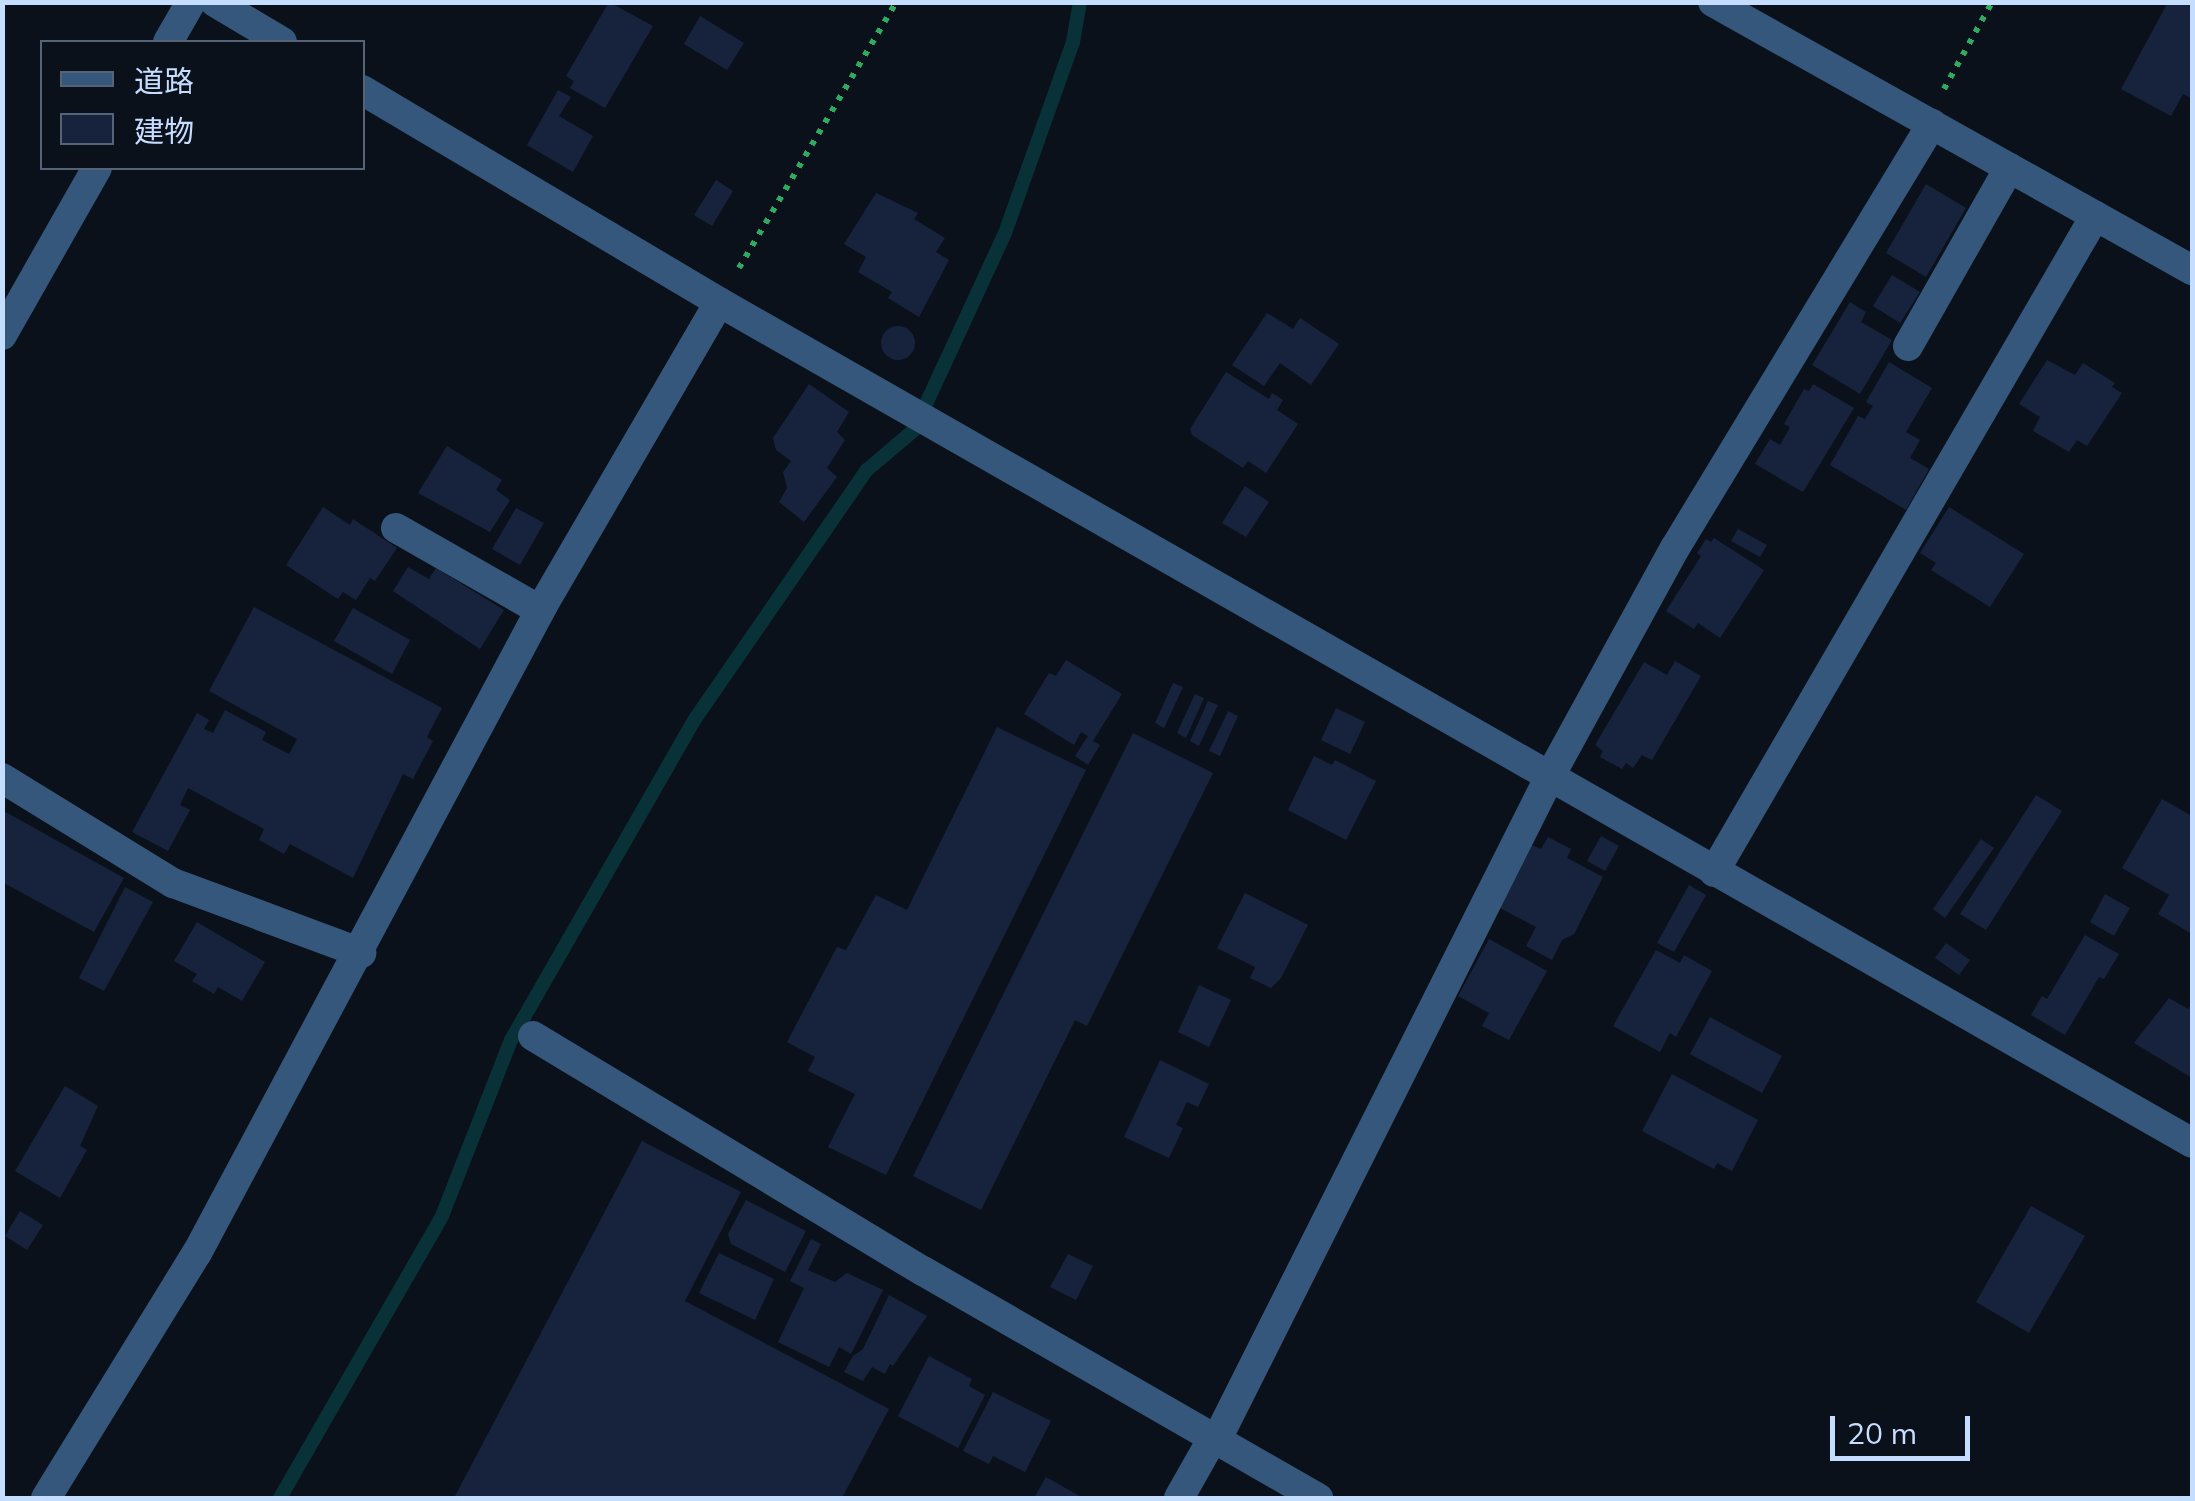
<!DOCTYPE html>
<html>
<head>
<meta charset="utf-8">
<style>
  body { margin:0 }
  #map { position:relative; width:2195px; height:1501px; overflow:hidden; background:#0b111b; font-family:Mulish,"Noto Sans JP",sans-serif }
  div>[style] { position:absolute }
  .stream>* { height:14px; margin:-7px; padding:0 7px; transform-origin:7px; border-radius:7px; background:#083237 }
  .building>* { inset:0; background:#17233c }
  .round { border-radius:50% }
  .path>* { height:6px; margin-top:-3px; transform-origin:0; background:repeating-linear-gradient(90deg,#2cac60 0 5px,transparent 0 13px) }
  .minor>* { height:30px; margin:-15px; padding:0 15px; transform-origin:15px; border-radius:15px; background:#35577b }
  span { translate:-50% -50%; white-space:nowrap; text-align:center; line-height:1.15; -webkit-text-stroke:9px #0b111b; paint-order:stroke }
  .frame { position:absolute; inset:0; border:5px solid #c5ddff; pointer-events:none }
  .legend { position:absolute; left:40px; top:40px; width:325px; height:130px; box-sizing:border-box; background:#0b111b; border:2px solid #556376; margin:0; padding:12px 18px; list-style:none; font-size:30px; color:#c5ddff }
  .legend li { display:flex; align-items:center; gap:20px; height:50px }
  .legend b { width:50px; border:2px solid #556376 }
  .scale { position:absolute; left:1830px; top:1416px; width:140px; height:45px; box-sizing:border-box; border:5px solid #c5ddff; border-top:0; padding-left:12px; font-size:30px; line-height:35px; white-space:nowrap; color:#c5ddff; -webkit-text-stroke:8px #0b111b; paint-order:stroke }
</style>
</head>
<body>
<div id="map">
  <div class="stream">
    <div style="left:280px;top:1498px;width:325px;rotate:-60.1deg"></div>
    <div style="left:442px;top:1216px;width:189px;rotate:-68.6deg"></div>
    <div style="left:511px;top:1040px;width:370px;rotate:-60.2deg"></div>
    <div style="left:695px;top:719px;width:303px;rotate:-55.4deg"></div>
    <div style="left:867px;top:470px;width:62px;rotate:-40.4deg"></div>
    <div style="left:914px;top:430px;width:217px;rotate:-65.2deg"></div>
    <div style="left:1005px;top:233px;width:203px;rotate:-70.4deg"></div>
    <div style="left:1073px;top:42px;width:41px;rotate:-80.1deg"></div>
  </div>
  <div class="building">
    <div style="clip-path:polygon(609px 2px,653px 26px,605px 108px,570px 88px,574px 81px,566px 76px)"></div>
    <div style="clip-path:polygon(2168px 2px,2192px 2px,2192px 99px,2183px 94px,2171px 116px,2121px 89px)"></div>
    <div style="clip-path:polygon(700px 16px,744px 43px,727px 70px,684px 44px)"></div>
    <div style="clip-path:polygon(558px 90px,571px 97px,559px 116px,593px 136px,573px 172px,527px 145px)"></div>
    <div style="clip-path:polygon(716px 180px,733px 191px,712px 226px,694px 215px)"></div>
    <div style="clip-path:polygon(1926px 184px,1966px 208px,1926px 277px,1886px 253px)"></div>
    <div style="clip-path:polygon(876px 193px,918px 213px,914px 219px,945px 238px,936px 252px,949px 260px,919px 317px,888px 298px,892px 292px,858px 272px,866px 257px,844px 244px)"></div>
    <div style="clip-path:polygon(1892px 275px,1920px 292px,1900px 323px,1873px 306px)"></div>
    <div style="clip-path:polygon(1850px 302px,1866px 312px,1861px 322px,1892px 340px,1860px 394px,1812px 365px)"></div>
    <div style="clip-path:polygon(1267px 313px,1293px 329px,1300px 318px,1339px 344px,1311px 385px,1280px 363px,1264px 386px,1232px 365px)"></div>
    <div class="round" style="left:881px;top:326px;width:34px;height:34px"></div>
    <div style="clip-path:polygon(2047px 360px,2075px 375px,2083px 363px,2115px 383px,2112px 387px,2122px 393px,2087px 446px,2077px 440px,2069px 452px,2033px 431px,2040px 417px,2019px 404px)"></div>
    <div style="clip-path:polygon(1889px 362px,1932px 388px,1906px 432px,1920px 440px,1910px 458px,1929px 469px,1906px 510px,1830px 465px,1858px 416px,1865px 419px,1873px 406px,1866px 402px)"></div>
    <div style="clip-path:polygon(1226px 372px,1269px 399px,1272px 393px,1283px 400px,1277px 410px,1298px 424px,1266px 473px,1248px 461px,1243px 468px,1192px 435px,1190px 429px)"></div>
    <div style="clip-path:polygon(809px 384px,849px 412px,837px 432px,845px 440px,827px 468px,837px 477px,804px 522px,779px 502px,787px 488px,783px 472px,791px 461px,776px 450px,773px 438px)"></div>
    <div style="clip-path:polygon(1813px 384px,1854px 408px,1803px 492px,1755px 464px,1770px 439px,1780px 445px,1790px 427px,1784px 424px,1804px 389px,1809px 391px)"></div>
    <div style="clip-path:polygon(447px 446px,502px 480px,496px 490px,510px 500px,490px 532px,418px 493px)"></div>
    <div style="clip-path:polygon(1245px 486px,1269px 502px,1246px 537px,1222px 523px)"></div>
    <div style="clip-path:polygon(323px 507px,350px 525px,353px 519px,397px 548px,375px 581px,370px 578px,356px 600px,343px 592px,338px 599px,286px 565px)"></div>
    <div style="clip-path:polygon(1949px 507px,2024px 554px,1990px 607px,1931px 570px,1936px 563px,1920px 553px)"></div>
    <div style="clip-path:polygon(516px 508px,544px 523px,520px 565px,492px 549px)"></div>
    <div style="clip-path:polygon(1738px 529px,1767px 545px,1760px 557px,1731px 541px)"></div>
    <div style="clip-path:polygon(1714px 538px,1764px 570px,1720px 638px,1698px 623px,1694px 629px,1666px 611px,1701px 556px,1697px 553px,1706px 539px,1711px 542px)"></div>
    <div style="clip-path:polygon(408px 567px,429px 579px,436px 568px,504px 610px,480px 649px,393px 591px)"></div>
    <div style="clip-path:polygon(254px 607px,442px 708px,427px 737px,433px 741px,413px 779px,403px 774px,353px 878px,290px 844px,284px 854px,259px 840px,264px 829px,188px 788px,180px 805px,190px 810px,168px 851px,132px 832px,197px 713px,209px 720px,204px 729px,213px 733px,225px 710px,266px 732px,262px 740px,289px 754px,297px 739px,209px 691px)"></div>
    <div style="clip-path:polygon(353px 608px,410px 640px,392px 674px,334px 641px)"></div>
    <div style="clip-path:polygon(1066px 660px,1122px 694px,1093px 741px,1100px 745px,1088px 765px,1075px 756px,1088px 736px,1081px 732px,1074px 745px,1024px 714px,1049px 673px,1056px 676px)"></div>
    <div style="clip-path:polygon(1675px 661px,1701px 676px,1652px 760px,1642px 755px,1633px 768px,1626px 763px,1622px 769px,1600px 757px,1603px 751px,1595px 745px,1644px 662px,1667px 675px)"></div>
    <div style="clip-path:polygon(1173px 683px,1183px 687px,1164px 728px,1155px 723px)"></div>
    <div style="clip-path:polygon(1195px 694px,1204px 698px,1186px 738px,1177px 733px)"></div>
    <div style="clip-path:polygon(1208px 701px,1218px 705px,1199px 746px,1190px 741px)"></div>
    <div style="clip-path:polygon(1336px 708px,1365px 722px,1350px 754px,1321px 740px)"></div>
    <div style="clip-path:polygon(1228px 711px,1238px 716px,1220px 756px,1209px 751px)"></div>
    <div style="clip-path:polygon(997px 727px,1086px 770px,886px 1175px,828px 1147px,855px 1094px,808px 1071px,815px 1057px,787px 1042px,837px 947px,846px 950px,876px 895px,907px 910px)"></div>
    <div style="clip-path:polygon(1133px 733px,1213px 773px,1087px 1026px,1075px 1020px,981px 1210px,913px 1176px)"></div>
    <div style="clip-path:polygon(1314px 756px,1332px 765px,1335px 760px,1376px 781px,1346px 840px,1288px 810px)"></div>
    <div style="clip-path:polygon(2036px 795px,2062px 811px,1986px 930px,1960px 914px)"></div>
    <div style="clip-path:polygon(2162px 799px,2192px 816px,2192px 934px,2158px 914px,2169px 895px,2122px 868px)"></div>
    <div style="clip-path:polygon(2px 810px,124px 878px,94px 932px,2px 882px)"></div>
    <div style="clip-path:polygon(1601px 836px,1619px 846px,1605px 871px,1587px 861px)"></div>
    <div style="clip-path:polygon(1548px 837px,1571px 849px,1567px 858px,1603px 877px,1574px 934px,1562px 940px,1552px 960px,1526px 946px,1536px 927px,1500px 908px,1532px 845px,1541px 849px)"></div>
    <div style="clip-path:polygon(1981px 839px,1994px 848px,1945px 918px,1933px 909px)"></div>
    <div style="clip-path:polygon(1689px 885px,1706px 895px,1674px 952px,1657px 943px)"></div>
    <div style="clip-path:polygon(125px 887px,153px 902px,104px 991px,79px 978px)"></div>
    <div style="clip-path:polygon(1245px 893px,1308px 925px,1281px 978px,1271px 988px,1250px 978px,1255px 967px,1217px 948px)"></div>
    <div style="clip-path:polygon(2105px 894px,2130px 908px,2114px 936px,2090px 922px)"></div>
    <div style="clip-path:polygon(197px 922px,265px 962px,242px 1001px,218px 987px,214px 994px,192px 981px,197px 974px,174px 961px)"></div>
    <div style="clip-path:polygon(2085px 935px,2119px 954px,2104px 979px,2099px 977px,2065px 1035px,2031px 1015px,2042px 996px,2047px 999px)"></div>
    <div style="clip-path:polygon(1489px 939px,1547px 971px,1509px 1040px,1482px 1026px,1489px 1013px,1458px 996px)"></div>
    <div style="clip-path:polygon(1946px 943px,1970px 960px,1959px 975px,1935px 958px)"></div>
    <div style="clip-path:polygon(1656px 950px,1680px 963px,1684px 955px,1712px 971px,1676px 1037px,1670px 1033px,1660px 1052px,1613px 1026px)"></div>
    <div style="clip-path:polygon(1199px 985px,1231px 1000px,1209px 1047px,1178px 1032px)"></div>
    <div style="clip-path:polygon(2169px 998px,2188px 1009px,2192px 1003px,2192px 1078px,2134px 1043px)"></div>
    <div style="clip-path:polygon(1710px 1017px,1782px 1056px,1762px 1093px,1690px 1054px)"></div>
    <div style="clip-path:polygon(1160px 1060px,1209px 1084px,1198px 1107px,1187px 1102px,1176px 1125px,1183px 1128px,1169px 1158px,1124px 1137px)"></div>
    <div style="clip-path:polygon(1672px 1074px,1758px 1120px,1732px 1171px,1717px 1163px,1714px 1169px,1642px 1131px)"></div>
    <div style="clip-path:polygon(65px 1086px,98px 1106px,80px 1146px,87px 1150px,60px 1198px,15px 1171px)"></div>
    <div style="clip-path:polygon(642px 1141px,741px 1192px,685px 1301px,889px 1409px,842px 1498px,454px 1498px)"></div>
    <div style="clip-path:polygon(746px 1200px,806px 1231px,785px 1272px,731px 1244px,728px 1234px)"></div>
    <div style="clip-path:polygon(2031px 1206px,2085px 1236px,2029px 1333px,1976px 1302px)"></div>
    <div style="clip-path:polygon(20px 1211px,43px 1225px,27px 1250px,5px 1236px)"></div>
    <div style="clip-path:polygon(811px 1239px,821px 1244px,808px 1270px,835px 1282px,847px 1273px,883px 1290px,851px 1354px,839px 1347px,829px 1367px,778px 1342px,804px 1288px,790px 1281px)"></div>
    <div style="clip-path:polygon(719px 1253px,774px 1279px,755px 1320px,699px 1293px)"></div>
    <div style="clip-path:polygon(1068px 1254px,1093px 1266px,1076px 1300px,1050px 1287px)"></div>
    <div style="clip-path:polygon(889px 1295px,927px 1316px,893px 1366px,890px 1364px,885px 1374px,872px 1367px,863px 1381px,844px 1372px,853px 1356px,863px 1349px)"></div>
    <div style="clip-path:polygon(929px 1356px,972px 1379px,969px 1386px,985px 1395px,958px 1448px,898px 1416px)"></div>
    <div style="clip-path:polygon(993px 1392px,1051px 1421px,1025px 1472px,993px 1456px,989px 1464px,963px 1451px)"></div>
    <div style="clip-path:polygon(1046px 1477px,1083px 1498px,1034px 1498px)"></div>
  </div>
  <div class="path">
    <div style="left:1944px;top:89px;width:99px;rotate:-61.1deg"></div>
    <div style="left:739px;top:268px;width:309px;rotate:-59.4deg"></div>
  </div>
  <div class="minor">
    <div style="left:215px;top:2px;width:78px;rotate:30.8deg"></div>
    <div style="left:1713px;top:2px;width:549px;rotate:29.23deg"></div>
    <div style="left:168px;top:42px;width:46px;rotate:-60.1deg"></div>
    <div style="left:362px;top:90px;width:415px;rotate:30.7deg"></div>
    <div style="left:719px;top:302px;width:1696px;rotate:29.72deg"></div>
    <div style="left:2px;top:335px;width:192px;rotate:-60.4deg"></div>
    <div style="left:1908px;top:346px;width:205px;rotate:-60.4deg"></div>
    <div style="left:396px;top:528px;width:166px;rotate:29.7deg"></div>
    <div style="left:2px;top:778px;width:201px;rotate:31.6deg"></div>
    <div style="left:173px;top:883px;width:201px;rotate:20.4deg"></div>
    <div style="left:1714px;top:872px;width:759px;rotate:-59.85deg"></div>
    <div style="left:533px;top:1036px;width:455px;rotate:31.1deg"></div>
    <div style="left:923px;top:1271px;width:456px;rotate:29.9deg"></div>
    <div style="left:1216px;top:1441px;width:744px;rotate:-63.33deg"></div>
    <div style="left:1550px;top:776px;width:260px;rotate:-61.3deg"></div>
    <div style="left:1675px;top:548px;width:496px;rotate:-58.8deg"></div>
    <div style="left:46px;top:1498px;width:288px;rotate:-58.4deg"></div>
    <div style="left:197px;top:1253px;width:735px;rotate:-61.9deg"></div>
    <div style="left:543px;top:605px;width:350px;rotate:-59.8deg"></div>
    <div style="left:1179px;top:1498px;width:69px;rotate:-60.5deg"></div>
  </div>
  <div class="frame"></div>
  <ul class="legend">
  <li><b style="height:12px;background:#35577b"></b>道路</li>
  <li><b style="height:28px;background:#17233c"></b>建物</li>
  </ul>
  <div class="scale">20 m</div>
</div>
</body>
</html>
